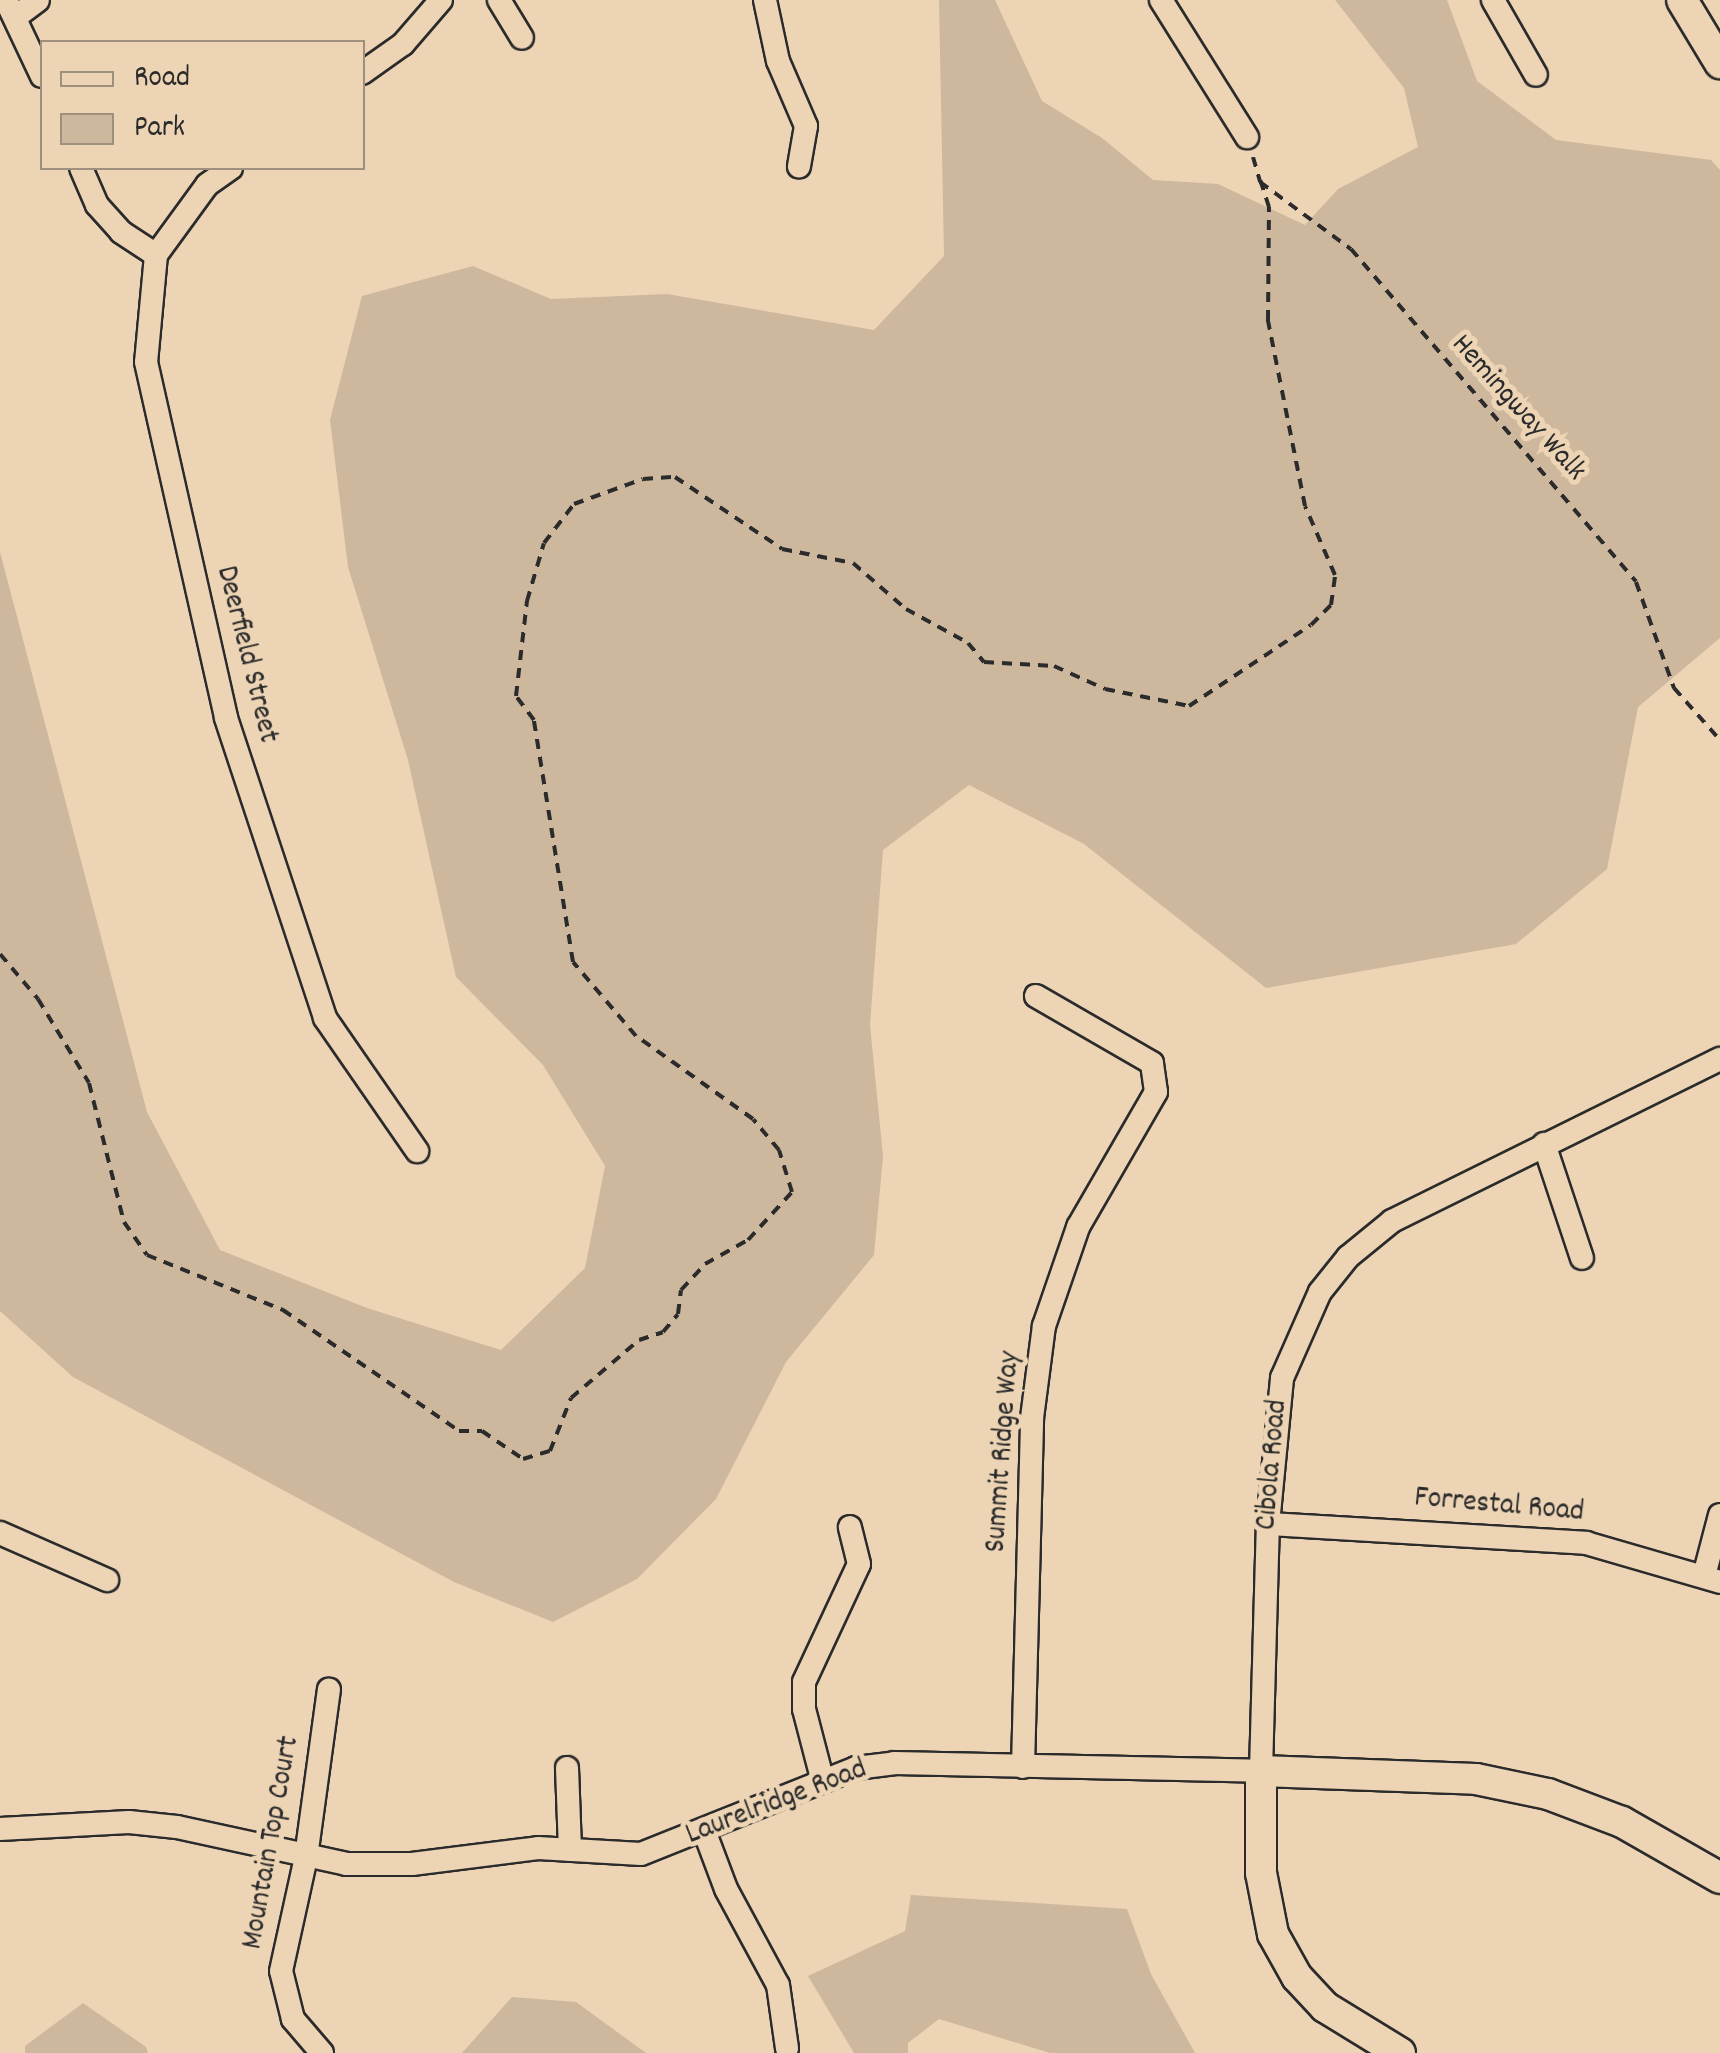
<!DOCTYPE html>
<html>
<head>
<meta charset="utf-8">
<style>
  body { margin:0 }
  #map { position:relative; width:1720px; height:2053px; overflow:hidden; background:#ecd4b4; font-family:Dekko,sans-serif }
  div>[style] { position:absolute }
  .green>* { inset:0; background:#cdb89e }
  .path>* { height:4px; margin-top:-2px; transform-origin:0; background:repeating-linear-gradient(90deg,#2b2b2b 0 10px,transparent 0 18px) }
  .roads { filter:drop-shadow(2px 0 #2b2b2b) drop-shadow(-2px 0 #2b2b2b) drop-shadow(0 2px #2b2b2b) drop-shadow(0 -2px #2b2b2b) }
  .street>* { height:22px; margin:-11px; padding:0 11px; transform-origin:11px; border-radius:11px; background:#ecd4b4 }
  .secondary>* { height:30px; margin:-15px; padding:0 15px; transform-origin:15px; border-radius:15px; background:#ecd4b4 }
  span { translate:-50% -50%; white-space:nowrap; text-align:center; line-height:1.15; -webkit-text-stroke:10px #ecd4b4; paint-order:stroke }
  .street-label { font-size:30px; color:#2b2b2b }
  .legend { position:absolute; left:40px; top:40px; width:325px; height:130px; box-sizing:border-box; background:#ecd4b4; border:2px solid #9f907d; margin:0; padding:12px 18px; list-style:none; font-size:30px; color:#2b2b2b }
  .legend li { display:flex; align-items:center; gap:20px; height:50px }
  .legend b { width:50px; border:2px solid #9f907d }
</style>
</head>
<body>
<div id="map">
  <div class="green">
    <div style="clip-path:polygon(939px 0,995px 0,1042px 101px,1102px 138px,1153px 180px,1218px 184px,1305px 225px,1338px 189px,1418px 147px,1404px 88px,1335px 0,1447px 0,1477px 81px,1556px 140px,1711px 160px,1720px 170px,1720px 638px,1638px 707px,1607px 869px,1516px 944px,1266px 988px,1084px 844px,969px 785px,883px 850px,870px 1025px,883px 1156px,874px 1255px,786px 1362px,716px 1499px,637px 1579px,553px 1622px,454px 1582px,73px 1377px,0 1311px,0 552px,147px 1112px,220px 1250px,367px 1308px,501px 1350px,585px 1268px,605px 1166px,543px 1065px,456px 977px,408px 760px,348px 567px,330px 420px,362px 296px,473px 266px,551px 299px,667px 294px,874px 330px,944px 256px)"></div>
    <div style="clip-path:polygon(911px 1895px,1127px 1909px,1151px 1974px,1195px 2053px,1050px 2053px,939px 2019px,908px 2043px,908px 2053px,854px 2053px,808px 1976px,905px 1931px)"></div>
    <div style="clip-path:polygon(512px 1997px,576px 2002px,646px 2053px,462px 2053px)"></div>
    <div style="clip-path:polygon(83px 2003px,146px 2047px,148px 2053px,25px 2053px,25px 2046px)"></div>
  </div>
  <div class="path">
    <div style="left:1253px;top:157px;width:26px;rotate:74deg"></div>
    <div style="left:1260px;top:182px;width:113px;rotate:36.4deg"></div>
    <div style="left:1351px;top:249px;width:438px;rotate:49.4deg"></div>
    <div style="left:1636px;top:582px;width:113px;rotate:70.3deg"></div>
    <div style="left:1674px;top:688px;width:69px;rotate:48.5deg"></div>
    <div style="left:0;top:954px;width:59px;rotate:49.8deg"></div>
    <div style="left:38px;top:999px;width:98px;rotate:58.7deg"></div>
    <div style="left:89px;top:1083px;width:143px;rotate:75.9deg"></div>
    <div style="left:124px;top:1222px;width:40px;rotate:55.1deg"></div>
    <div style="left:147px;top:1255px;width:147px;rotate:22deg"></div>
    <div style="left:283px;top:1310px;width:214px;rotate:34.5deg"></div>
    <div style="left:459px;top:1431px;width:23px"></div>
    <div style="left:482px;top:1431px;width:50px;rotate:34.3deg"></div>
    <div style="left:523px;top:1459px;width:28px;rotate:-17deg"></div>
    <div style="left:550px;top:1451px;width:57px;rotate:-68.4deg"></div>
    <div style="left:571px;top:1398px;width:89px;rotate:-40.5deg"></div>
    <div style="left:639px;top:1340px;width:25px;rotate:-18deg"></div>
    <div style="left:663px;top:1332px;width:23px;rotate:-50deg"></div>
    <div style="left:678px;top:1314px;width:24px;rotate:-83deg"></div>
    <div style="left:681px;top:1290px;width:35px;rotate:-47deg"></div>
    <div style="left:705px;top:1264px;width:49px;rotate:-29.2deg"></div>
    <div style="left:748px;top:1240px;width:65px;rotate:-47.5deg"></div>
    <div style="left:792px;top:1192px;width:44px;rotate:-107.2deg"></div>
    <div style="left:779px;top:1150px;width:40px;rotate:-130deg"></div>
    <div style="left:753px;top:1119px;width:143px;rotate:-144.6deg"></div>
    <div style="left:636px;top:1036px;width:97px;rotate:-130.4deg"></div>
    <div style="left:573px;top:962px;width:245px;rotate:-99.2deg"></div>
    <div style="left:534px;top:720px;width:30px;rotate:-127deg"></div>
    <div style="left:516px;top:696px;width:96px;rotate:-83.4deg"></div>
    <div style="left:527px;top:601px;width:60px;rotate:-73.7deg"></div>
    <div style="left:544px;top:543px;width:49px;rotate:-52.4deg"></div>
    <div style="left:574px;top:504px;width:73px;rotate:-19.9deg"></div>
    <div style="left:643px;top:479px;width:32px;rotate:-4deg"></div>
    <div style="left:675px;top:477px;width:129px;rotate:33.9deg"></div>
    <div style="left:782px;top:549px;width:72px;rotate:11.2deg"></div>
    <div style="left:853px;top:563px;width:70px;rotate:41deg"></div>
    <div style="left:906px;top:609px;width:71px;rotate:28.7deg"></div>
    <div style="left:968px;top:643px;width:25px;rotate:50deg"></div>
    <div style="left:984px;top:662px;width:70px;rotate:3.3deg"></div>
    <div style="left:1054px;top:666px;width:56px;rotate:24.3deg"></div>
    <div style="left:1105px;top:689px;width:86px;rotate:11.4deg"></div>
    <div style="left:1189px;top:706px;width:146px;rotate:-33.6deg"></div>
    <div style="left:1311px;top:625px;width:28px;rotate:-45deg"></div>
    <div style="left:1331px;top:605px;width:30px;rotate:-82deg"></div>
    <div style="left:1335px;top:575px;width:75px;rotate:-113.5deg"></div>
    <div style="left:1305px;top:506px;width:190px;rotate:-101.3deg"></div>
    <div style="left:1268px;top:320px;width:113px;rotate:-89.5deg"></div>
    <div style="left:1269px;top:207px;width:35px;rotate:-108deg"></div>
  </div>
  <div class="roads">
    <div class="street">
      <div style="left:6px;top:0;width:84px;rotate:64.7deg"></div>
      <div style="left:499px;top:0;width:44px;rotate:58.8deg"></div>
      <div style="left:765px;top:0;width:62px;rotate:78deg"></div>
      <div style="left:778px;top:61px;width:71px;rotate:66.7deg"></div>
      <div style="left:806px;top:126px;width:41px;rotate:99.9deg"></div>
      <div style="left:1161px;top:0;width:162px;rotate:57.9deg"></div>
      <div style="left:1493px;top:0;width:86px;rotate:60.2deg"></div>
      <div style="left:17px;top:16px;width:26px;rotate:-37deg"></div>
      <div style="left:362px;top:73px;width:50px;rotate:-35.3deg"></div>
      <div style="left:403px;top:44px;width:58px;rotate:-49.2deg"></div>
      <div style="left:81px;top:168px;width:40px;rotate:66.6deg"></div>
      <div style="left:97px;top:205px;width:36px;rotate:48deg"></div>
      <div style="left:121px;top:232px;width:42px;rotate:33.3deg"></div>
      <div style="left:231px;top:168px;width:29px;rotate:145deg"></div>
      <div style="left:207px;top:185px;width:87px;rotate:126.1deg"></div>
      <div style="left:156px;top:255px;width:107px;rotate:95.3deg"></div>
      <div style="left:146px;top:362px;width:365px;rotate:77.3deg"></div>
      <div style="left:226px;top:718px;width:316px;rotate:71.7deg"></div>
      <div style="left:325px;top:1018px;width:162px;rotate:55.3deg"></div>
      <div style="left:1544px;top:1144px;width:120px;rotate:71.6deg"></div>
      <div style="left:1268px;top:1524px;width:319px;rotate:3.4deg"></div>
      <div style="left:1586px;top:1543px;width:140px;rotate:16.2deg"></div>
      <div style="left:0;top:1533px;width:117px;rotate:23.7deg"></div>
      <div style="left:1704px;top:1576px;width:63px;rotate:-75.3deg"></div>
      <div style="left:1023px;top:1767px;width:349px;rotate:-88.5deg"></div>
      <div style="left:1032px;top:1418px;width:93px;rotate:-82.6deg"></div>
      <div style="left:1044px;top:1326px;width:105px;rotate:-71deg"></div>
      <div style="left:1078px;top:1227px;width:156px;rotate:-60deg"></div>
      <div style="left:1156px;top:1092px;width:29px;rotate:-98deg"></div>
      <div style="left:1152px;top:1063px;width:134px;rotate:-150deg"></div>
      <div style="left:567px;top:1768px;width:82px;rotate:87.9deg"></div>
      <div style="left:823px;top:1782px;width:75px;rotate:-104.6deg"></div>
      <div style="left:804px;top:1709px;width:27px;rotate:-90deg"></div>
      <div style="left:804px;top:1682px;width:130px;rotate:-65deg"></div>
      <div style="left:859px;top:1564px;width:38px;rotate:-104deg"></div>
      <div style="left:0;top:1829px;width:129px;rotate:-3.1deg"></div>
      <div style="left:129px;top:1822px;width:48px;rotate:5.9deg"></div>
      <div style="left:177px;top:1827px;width:173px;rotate:12.3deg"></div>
      <div style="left:346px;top:1864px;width:66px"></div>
      <div style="left:412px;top:1864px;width:127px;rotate:-7.2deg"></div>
      <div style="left:538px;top:1848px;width:103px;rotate:3.3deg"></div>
      <div style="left:641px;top:1854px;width:232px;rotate:-21.8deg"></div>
      <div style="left:856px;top:1768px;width:38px;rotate:-7deg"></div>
      <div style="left:894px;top:1763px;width:367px;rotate:1.2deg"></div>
      <div style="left:1261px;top:1771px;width:247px;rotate:-88.4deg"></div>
      <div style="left:1268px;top:1524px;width:147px;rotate:-84.5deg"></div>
      <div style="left:1282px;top:1378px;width:94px;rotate:-66.2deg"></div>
      <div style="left:1320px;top:1292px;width:45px;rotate:-51.3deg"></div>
      <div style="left:1348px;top:1257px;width:57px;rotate:-39.3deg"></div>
      <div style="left:1392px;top:1221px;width:366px;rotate:-26.3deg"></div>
      <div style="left:705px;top:1833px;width:60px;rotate:69.4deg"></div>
      <div style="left:726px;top:1889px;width:109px;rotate:61.6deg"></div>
      <div style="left:778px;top:1985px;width:64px;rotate:81.9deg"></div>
      <div style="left:322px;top:2053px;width:45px;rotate:-130.5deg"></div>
      <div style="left:293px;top:2019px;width:49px;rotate:-104deg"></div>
      <div style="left:281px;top:1971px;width:117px;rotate:-77.6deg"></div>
      <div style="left:306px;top:1857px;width:169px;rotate:-82.2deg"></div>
    </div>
    <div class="secondary">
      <div style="left:1682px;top:0;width:74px;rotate:58.9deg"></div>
      <div style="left:1400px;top:2053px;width:88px;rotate:-148.5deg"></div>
      <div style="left:1325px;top:2007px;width:41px;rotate:-133deg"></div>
      <div style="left:1297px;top:1977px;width:49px;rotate:-119.2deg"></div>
      <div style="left:1273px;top:1934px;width:62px;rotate:-101.1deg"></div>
      <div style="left:1261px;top:1873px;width:102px;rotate:-90deg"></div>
      <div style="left:1261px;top:1771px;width:215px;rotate:2.1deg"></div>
      <div style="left:1476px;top:1779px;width:74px;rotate:11.8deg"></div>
      <div style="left:1548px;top:1794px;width:79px;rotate:20.7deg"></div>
      <div style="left:1622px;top:1822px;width:113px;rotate:29.7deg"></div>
    </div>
  </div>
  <div class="street-label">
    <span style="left:1517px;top:409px;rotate:48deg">Hemingway Walk</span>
    <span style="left:245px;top:655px;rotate:76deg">Deerfield Street</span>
    <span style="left:1005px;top:1452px;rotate:-86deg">Summit Ridge Way</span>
    <span style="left:1274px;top:1465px;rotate:-85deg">Cibola Road</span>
    <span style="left:1499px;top:1507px;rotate:5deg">Forrestal Road</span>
    <span style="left:777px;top:1804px;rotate:-21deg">Laurelridge Road</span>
    <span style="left:273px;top:1843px;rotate:-80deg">Mountain Top Court</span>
  </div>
  <ul class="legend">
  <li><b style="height:12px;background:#ecd4b4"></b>Road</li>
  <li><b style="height:28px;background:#cdb89e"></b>Park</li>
  </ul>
</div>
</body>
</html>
